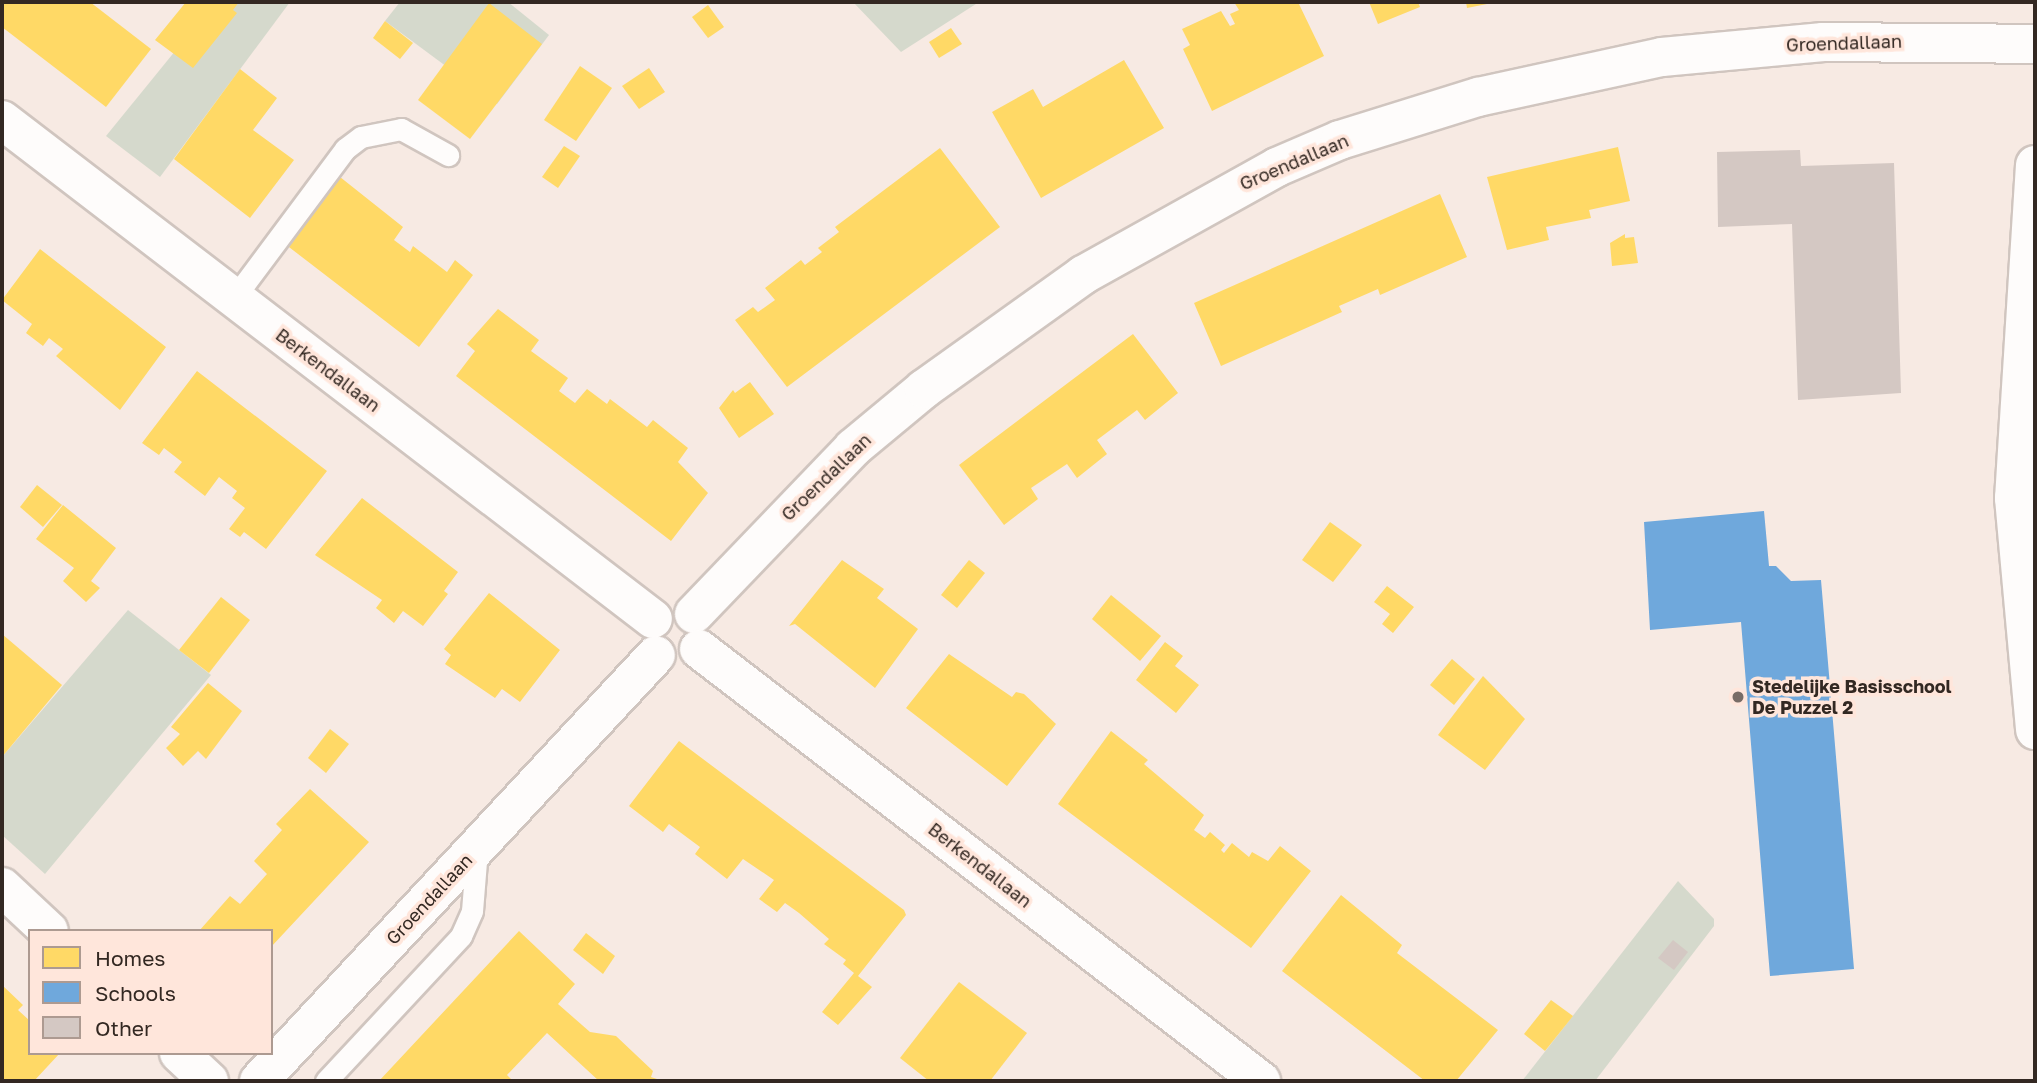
<!DOCTYPE html>
<html>
<head>
<meta charset="utf-8">
<style>
  body { margin:0 }
  #map { position:relative; width:2037px; height:1083px; overflow:hidden; background:#f7eae3; font-family:"Golos Text",sans-serif }
  div>[style] { position:absolute }
  .green>* { inset:0; background:#d5d9cc }
  .homes>* { inset:0; background:#ffd966 }
  .schools>* { inset:0; background:#6fa8dc }
  .building>* { inset:0; background:#d4c8c3 }
  .roads { filter:drop-shadow(2px 0 #d0c5bf) drop-shadow(-2px 0 #d0c5bf) drop-shadow(0 2px #d0c5bf) drop-shadow(0 -2px #d0c5bf) }
  .lane>* { height:21px; margin:-10.5px; padding:0 10.5px; transform-origin:10.5px; border-radius:10.5px; background:#fefcfb }
  .street>* { height:38px; margin:-19px; padding:0 19px; transform-origin:19px; border-radius:19px; background:#fefcfb }
  .dots>* { width:19px; height:19px; translate:-50% -50%; box-sizing:border-box; border:4px solid #ffe6db; border-radius:50% }
  span { translate:-50% -50%; white-space:nowrap; text-align:center; line-height:1.15; -webkit-text-stroke:7px #ffe6db; paint-order:stroke }
  .street-label { font-size:18px; color:#332822 }
  .poi-label { font-size:18px; color:#332822; font-weight:700 }
  .left { translate:0 -50%; text-align:left }
  .frame { position:absolute; inset:0; border:4px solid #332822; pointer-events:none }
  .legend { position:absolute; left:28px; top:929px; width:245px; height:126px; box-sizing:border-box; background:#ffe6db; border:2px solid #ad9a91; margin:0; padding:9px 12px; list-style:none; font-size:21px; color:#332822 }
  .legend li { display:flex; align-items:center; gap:14px; height:35px }
  .legend b { width:35px; border:2px solid #ad9a91 }
</style>
</head>
<body>
<div id="map">
  <div class="green">
    <div style="clip-path:polygon(215px 2px,290px 2px,160px 177px,106px 136px)"></div>
    <div style="clip-path:polygon(400px 2px,508px 2px,549px 35px,497px 104px,385px 21px)"></div>
    <div style="clip-path:polygon(853px 2px,979px 2px,901px 52px)"></div>
    <div style="clip-path:polygon(128px 610px,211px 675px,45px 874px,2px 835px,2px 757px)"></div>
    <div style="clip-path:polygon(1678px 881px,1714px 919px,1714px 926px,1595px 1081px,1522px 1081px)"></div>
  </div>
  <div class="homes">
    <div style="clip-path:polygon(2px 2px,90px 2px,151px 49px,106px 107px,2px 27px)"></div>
    <div style="clip-path:polygon(186px 2px,239px 2px,233px 10px,237px 13px,193px 68px,155px 40px)"></div>
    <div style="clip-path:polygon(1234px 2px,1298px 2px,1324px 56px,1212px 111px,1183px 49px,1190px 45px,1182px 29px,1221px 11px,1230px 26px,1235px 24px,1230px 14px,1239px 10px)"></div>
    <div style="clip-path:polygon(1369px 2px,1418px 2px,1420px 7px,1378px 24px)"></div>
    <div style="clip-path:polygon(1466px 2px,1492px 2px,1492px 3px,1467px 8px)"></div>
    <div style="clip-path:polygon(489px 3px,542px 44px,470px 139px,418px 100px)"></div>
    <div style="clip-path:polygon(708px 5px,724px 27px,708px 38px,692px 17px)"></div>
    <div style="clip-path:polygon(385px 21px,413px 43px,400px 59px,373px 38px)"></div>
    <div style="clip-path:polygon(951px 28px,962px 44px,939px 58px,929px 42px)"></div>
    <div style="clip-path:polygon(1124px 60px,1164px 128px,1041px 198px,992px 112px,1033px 89px,1043px 107px)"></div>
    <div style="clip-path:polygon(580px 66px,612px 88px,576px 141px,544px 120px)"></div>
    <div style="clip-path:polygon(649px 68px,665px 92px,639px 109px,622px 86px)"></div>
    <div style="clip-path:polygon(240px 69px,277px 98px,253px 130px,294px 160px,250px 218px,174px 159px)"></div>
    <div style="clip-path:polygon(564px 146px,580px 156px,558px 188px,542px 177px)"></div>
    <div style="clip-path:polygon(1618px 147px,1630px 201px,1589px 210px,1591px 218px,1546px 227px,1549px 240px,1507px 250px,1487px 177px)"></div>
    <div style="clip-path:polygon(940px 148px,1000px 227px,787px 387px,735px 320px,753px 307px,758px 312px,775px 300px,765px 288px,801px 260px,805px 265px,822px 252px,818px 248px,839px 232px,835px 227px)"></div>
    <div style="clip-path:polygon(335px 173px,403px 227px,394px 240px,410px 252px,413px 246px,447px 272px,455px 260px,473px 275px,419px 347px,285px 244px)"></div>
    <div style="clip-path:polygon(1440px 194px,1467px 257px,1380px 295px,1378px 289px,1339px 306px,1342px 312px,1221px 366px,1194px 303px)"></div>
    <div style="clip-path:polygon(1625px 234px,1625px 238px,1634px 237px,1638px 263px,1612px 266px,1610px 243px)"></div>
    <div style="clip-path:polygon(40px 249px,166px 347px,120px 410px,56px 356px,63px 349px,49px 338px,43px 346px,26px 333px,32px 324px,2px 300px)"></div>
    <div style="clip-path:polygon(498px 309px,539px 340px,531px 351px,568px 378px,559px 391px,575px 403px,587px 389px,607px 404px,610px 399px,647px 427px,653px 420px,688px 448px,678px 462px,708px 493px,671px 541px,456px 376px,475px 351px,467px 344px)"></div>
    <div style="clip-path:polygon(1133px 334px,1178px 393px,1145px 420px,1137px 410px,1097px 440px,1107px 454px,1077px 478px,1067px 464px,1031px 488px,1038px 499px,1004px 525px,959px 465px)"></div>
    <div style="clip-path:polygon(197px 371px,327px 471px,266px 549px,244px 532px,240px 537px,229px 529px,245px 508px,232px 498px,237px 491px,219px 477px,205px 496px,174px 472px,182px 462px,164px 448px,159px 455px,142px 443px)"></div>
    <div style="clip-path:polygon(750px 382px,774px 414px,739px 438px,719px 408px,733px 390px,735px 393px)"></div>
    <div style="clip-path:polygon(37px 485px,62px 505px,43px 527px,20px 507px)"></div>
    <div style="clip-path:polygon(362px 498px,458px 572px,444px 591px,448px 594px,423px 626px,403px 611px,394px 623px,376px 608px,382px 600px,315px 555px)"></div>
    <div style="clip-path:polygon(63px 505px,116px 548px,91px 581px,100px 588px,86px 602px,63px 581px,74px 568px,36px 539px)"></div>
    <div style="clip-path:polygon(1330px 522px,1362px 545px,1333px 582px,1302px 560px)"></div>
    <div style="clip-path:polygon(842px 560px,884px 589px,877px 598px,918px 629px,875px 688px,795px 624px,789px 626px)"></div>
    <div style="clip-path:polygon(969px 560px,985px 573px,957px 608px,941px 595px)"></div>
    <div style="clip-path:polygon(1387px 586px,1414px 607px,1393px 633px,1382px 624px,1390px 614px,1374px 602px)"></div>
    <div style="clip-path:polygon(489px 593px,560px 650px,520px 702px,502px 689px,495px 698px,445px 664px,451px 655px,444px 649px)"></div>
    <div style="clip-path:polygon(1111px 595px,1161px 636px,1140px 661px,1092px 619px)"></div>
    <div style="clip-path:polygon(221px 597px,250px 620px,209px 673px,179px 650px)"></div>
    <div style="clip-path:polygon(2px 634px,62px 685px,2px 757px)"></div>
    <div style="clip-path:polygon(1165px 642px,1183px 656px,1175px 666px,1199px 685px,1176px 713px,1136px 680px)"></div>
    <div style="clip-path:polygon(949px 654px,1012px 697px,1016px 692px,1024px 694px,1056px 724px,1007px 786px,906px 708px)"></div>
    <div style="clip-path:polygon(1452px 659px,1475px 679px,1454px 705px,1430px 685px)"></div>
    <div style="clip-path:polygon(1483px 676px,1525px 719px,1485px 770px,1438px 735px)"></div>
    <div style="clip-path:polygon(208px 683px,242px 711px,206px 759px,198px 751px,183px 766px,166px 748px,180px 734px,171px 727px)"></div>
    <div style="clip-path:polygon(330px 729px,349px 744px,326px 773px,308px 758px)"></div>
    <div style="clip-path:polygon(1111px 731px,1148px 760px,1144px 764px,1204px 815px,1194px 830px,1205px 838px,1210px 832px,1225px 845px,1221px 850px,1224px 853px,1232px 843px,1249px 857px,1252px 852px,1268px 861px,1280px 846px,1311px 871px,1251px 948px,1058px 804px)"></div>
    <div style="clip-path:polygon(679px 741px,904px 910px,906px 915px,858px 976px,872px 987px,838px 1025px,822px 1012px,854px 973px,843px 964px,846px 960px,824px 944px,829px 939px,799px 913px,785px 903px,777px 912px,759px 899px,774px 880px,743px 859px,727px 879px,695px 854px,700px 847px,669px 824px,663px 832px,629px 806px)"></div>
    <div style="clip-path:polygon(310px 789px,369px 842px,271px 947px,271px 931px,199px 931px,230px 896px,240px 904px,267px 874px,254px 861px,282px 830px,276px 824px)"></div>
    <div style="clip-path:polygon(1341px 895px,1402px 945px,1397px 953px,1498px 1030px,1456px 1081px,1425px 1081px,1282px 971px)"></div>
    <div style="clip-path:polygon(519px 931px,575px 984px,558px 1004px,590px 1032px,616px 1036px,653px 1071px,651px 1077px,663px 1081px,599px 1081px,547px 1033px,507px 1075px,513px 1081px,379px 1081px)"></div>
    <div style="clip-path:polygon(586px 933px,615px 956px,603px 974px,573px 950px)"></div>
    <div style="clip-path:polygon(959px 982px,1027px 1033px,990px 1081px,929px 1081px,900px 1058px)"></div>
    <div style="clip-path:polygon(2px 985px,23px 1005px,18px 1010px,30px 1021px,30px 1053px,60px 1053px,34px 1081px,2px 1081px)"></div>
    <div style="clip-path:polygon(1551px 1000px,1573px 1016px,1545px 1051px,1524px 1034px)"></div>
  </div>
  <div class="schools">
    <div style="clip-path:polygon(1764px 511px,1769px 566px,1776px 566px,1791px 581px,1821px 580px,1854px 969px,1770px 976px,1741px 622px,1650px 630px,1644px 522px)"></div>
  </div>
  <div class="building">
    <div style="clip-path:polygon(1800px 150px,1801px 166px,1894px 163px,1901px 393px,1798px 400px,1792px 224px,1718px 227px,1717px 152px)"></div>
    <div style="clip-path:polygon(1673px 940px,1688px 952px,1674px 970px,1658px 958px)"></div>
  </div>
  <div class="roads">
    <div class="lane">
      <div style="left:234px;top:298px;width:186px;rotate:-53.3deg"></div>
      <div style="left:345px;top:149px;width:20px;rotate:-37deg"></div>
      <div style="left:361px;top:137px;width:41px;rotate:-11.3deg"></div>
      <div style="left:401px;top:129px;width:54px;rotate:29deg"></div>
      <div style="left:326px;top:1081px;width:198px;rotate:-47deg"></div>
      <div style="left:461px;top:936px;width:27px;rotate:-66deg"></div>
      <div style="left:472px;top:911px;width:62px;rotate:-85.4deg"></div>
    </div>
    <div class="street">
      <div style="left:2px;top:120px;width:820px;rotate:37.47deg"></div>
      <div style="left:2035px;top:165px;width:334px;rotate:93.6deg"></div>
      <div style="left:2014px;top:498px;width:233px;rotate:84.8deg"></div>
      <div style="left:694px;top:614px;width:230px;rotate:-46.2deg"></div>
      <div style="left:853px;top:448px;width:92px;rotate:-39.7deg"></div>
      <div style="left:924px;top:389px;width:196px;rotate:-35.6deg"></div>
      <div style="left:1083px;top:275px;width:222px;rotate:-29.1deg"></div>
      <div style="left:1277px;top:167px;width:69px;rotate:-23.2deg"></div>
      <div style="left:1340px;top:140px;width:145px;rotate:-17.3deg"></div>
      <div style="left:1478px;top:97px;width:188px;rotate:-12.3deg"></div>
      <div style="left:1662px;top:57px;width:162px;rotate:-5.3deg"></div>
      <div style="left:1823px;top:42px;width:212px;rotate:0.5deg"></div>
      <div style="left:699px;top:649px;width:709px;rotate:37.55deg"></div>
      <div style="left:2px;top:887px;width:64px;rotate:43.1deg"></div>
      <div style="left:179px;top:1053px;width:41px;rotate:43deg"></div>
      <div style="left:259px;top:1081px;width:582px;rotate:-47.02deg"></div>
    </div>
  </div>
  <div class="dots">
    <div style="left:1738px;top:697px;background:#786c66"></div>
  </div>
  <div class="street-label">
    <span style="left:1844px;top:43px;rotate:-2deg">Groendallaan</span>
    <span style="left:1294px;top:162px;rotate:-23deg">Groendallaan</span>
    <span style="left:328px;top:370px;rotate:37deg">Berkendallaan</span>
    <span style="left:826px;top:477px;rotate:-44deg">Groendallaan</span>
    <span style="left:980px;top:865px;rotate:38deg">Berkendallaan</span>
    <span style="left:429px;top:899px;rotate:-47deg">Groendallaan</span>
  </div>
  <div class="poi-label">
    <span class="left" style="left:1752px;top:697px">Stedelijke Basisschool<br>De Puzzel 2</span>
  </div>
  <div class="frame"></div>
  <ul class="legend">
  <li><b style="height:19px;background:#ffd966"></b>Homes</li>
  <li><b style="height:19px;background:#6fa8dc"></b>Schools</li>
  <li><b style="height:19px;background:#d4c8c3"></b>Other</li>
  </ul>
</div>
</body>
</html>
